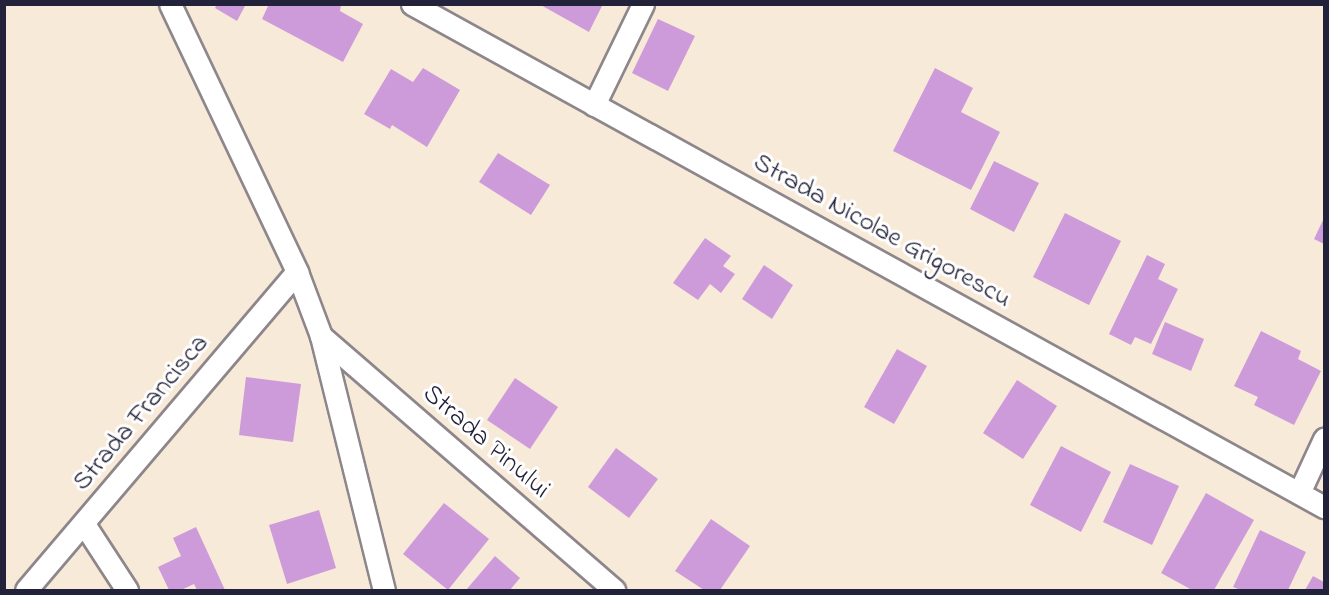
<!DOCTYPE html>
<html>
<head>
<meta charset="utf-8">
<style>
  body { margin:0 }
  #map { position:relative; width:1329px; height:595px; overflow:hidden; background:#f8ead9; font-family:"Indie Flower",sans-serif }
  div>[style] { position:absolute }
  .building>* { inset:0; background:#ce9bda }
  .roads { filter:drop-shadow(2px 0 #8d868a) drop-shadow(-2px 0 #8d868a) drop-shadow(0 2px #8d868a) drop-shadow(0 -2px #8d868a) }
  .minor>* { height:21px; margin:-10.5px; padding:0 10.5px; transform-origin:10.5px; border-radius:10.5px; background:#fff }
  span { translate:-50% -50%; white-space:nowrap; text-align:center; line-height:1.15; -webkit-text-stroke:6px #fff; paint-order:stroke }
  .street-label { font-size:27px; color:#22223b }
  .frame { position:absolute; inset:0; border:6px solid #22223b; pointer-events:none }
</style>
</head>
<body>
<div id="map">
  <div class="building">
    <div style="clip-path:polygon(217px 4px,246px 4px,237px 21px,215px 8px)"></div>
    <div style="clip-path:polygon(269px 4px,341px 4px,340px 11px,363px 24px,343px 62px,262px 19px)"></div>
    <div style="clip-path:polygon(539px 4px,603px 4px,589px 32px)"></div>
    <div style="clip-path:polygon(658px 19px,695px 36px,668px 91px,632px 73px)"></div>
    <div style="clip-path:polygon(423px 68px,460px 90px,427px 147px,392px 125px,390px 129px,364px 114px,391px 69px,413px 82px)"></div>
    <div style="clip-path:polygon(935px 68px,973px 88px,961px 112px,1000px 132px,971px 190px,893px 151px)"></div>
    <div style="clip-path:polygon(498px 153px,550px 185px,531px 215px,479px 182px)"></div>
    <div style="clip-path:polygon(994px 161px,1039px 183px,1014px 232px,970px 209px)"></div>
    <div style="clip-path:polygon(1065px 213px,1121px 241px,1089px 305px,1033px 277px)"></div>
    <div style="clip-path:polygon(1324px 218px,1324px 244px,1314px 239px)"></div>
    <div style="clip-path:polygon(705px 238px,731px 256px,723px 266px,735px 274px,721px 293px,710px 284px,698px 300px,673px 283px)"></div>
    <div style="clip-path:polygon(1147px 255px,1165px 264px,1158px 279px,1178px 289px,1151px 344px,1135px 337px,1131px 345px,1109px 334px)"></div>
    <div style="clip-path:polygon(764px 265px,793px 285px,772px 319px,742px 299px)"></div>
    <div style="clip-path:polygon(1165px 322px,1204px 339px,1191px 371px,1152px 354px)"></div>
    <div style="clip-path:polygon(1261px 331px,1301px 351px,1298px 359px,1321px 371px,1294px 425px,1254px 405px,1258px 397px,1234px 386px)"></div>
    <div style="clip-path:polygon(897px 349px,927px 366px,894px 424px,864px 407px)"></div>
    <div style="clip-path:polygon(246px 377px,301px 384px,293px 442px,239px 435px)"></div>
    <div style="clip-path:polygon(515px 378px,558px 407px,530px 449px,487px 420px)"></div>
    <div style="clip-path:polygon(1017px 380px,1057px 406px,1023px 459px,983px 433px)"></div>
    <div style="clip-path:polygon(1061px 446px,1111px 472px,1081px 532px,1030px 505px)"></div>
    <div style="clip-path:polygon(616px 448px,658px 479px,629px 518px,588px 487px)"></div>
    <div style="clip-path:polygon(1130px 464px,1179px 486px,1152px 545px,1103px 522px)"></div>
    <div style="clip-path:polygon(1206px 493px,1254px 520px,1214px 590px,1192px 590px,1161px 573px)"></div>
    <div style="clip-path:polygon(444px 503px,489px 539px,448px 590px,403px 554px)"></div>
    <div style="clip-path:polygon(319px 510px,336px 568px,287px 584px,269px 525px)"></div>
    <div style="clip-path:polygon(711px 519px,750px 546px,720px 590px,704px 590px,675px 571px)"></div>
    <div style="clip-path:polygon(196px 527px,225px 590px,197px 590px,194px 584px,181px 590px,169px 590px,158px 567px,181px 556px,173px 538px)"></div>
    <div style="clip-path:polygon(1260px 530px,1306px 552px,1288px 590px,1241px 590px,1233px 587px)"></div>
    <div style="clip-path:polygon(495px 556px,520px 578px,510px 590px,466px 590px)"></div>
    <div style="clip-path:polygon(1313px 576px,1324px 582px,1324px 590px,1305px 590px)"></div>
  </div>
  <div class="roads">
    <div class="minor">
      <div style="left:170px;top:4px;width:297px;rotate:64.6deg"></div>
      <div style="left:297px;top:272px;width:68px;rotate:69.4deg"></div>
      <div style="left:321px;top:336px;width:262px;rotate:76.1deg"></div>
      <div style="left:412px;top:4px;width:1042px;rotate:28.88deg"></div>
      <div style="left:594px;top:105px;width:112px;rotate:-64.1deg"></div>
      <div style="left:321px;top:336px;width:388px;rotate:40.9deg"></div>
      <div style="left:1299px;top:493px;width:60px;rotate:-65.2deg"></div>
      <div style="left:84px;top:524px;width:79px;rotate:56.9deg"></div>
      <div style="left:26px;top:590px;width:418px;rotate:-49.6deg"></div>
    </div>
  </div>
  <div class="street-label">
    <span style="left:882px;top:231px;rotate:29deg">Strada Nicolae Grigorescu</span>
    <span style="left:141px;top:413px;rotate:-50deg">Strada Francisca</span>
    <span style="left:486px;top:442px;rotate:41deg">Strada Pinului</span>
  </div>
  <div class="frame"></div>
</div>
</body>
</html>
